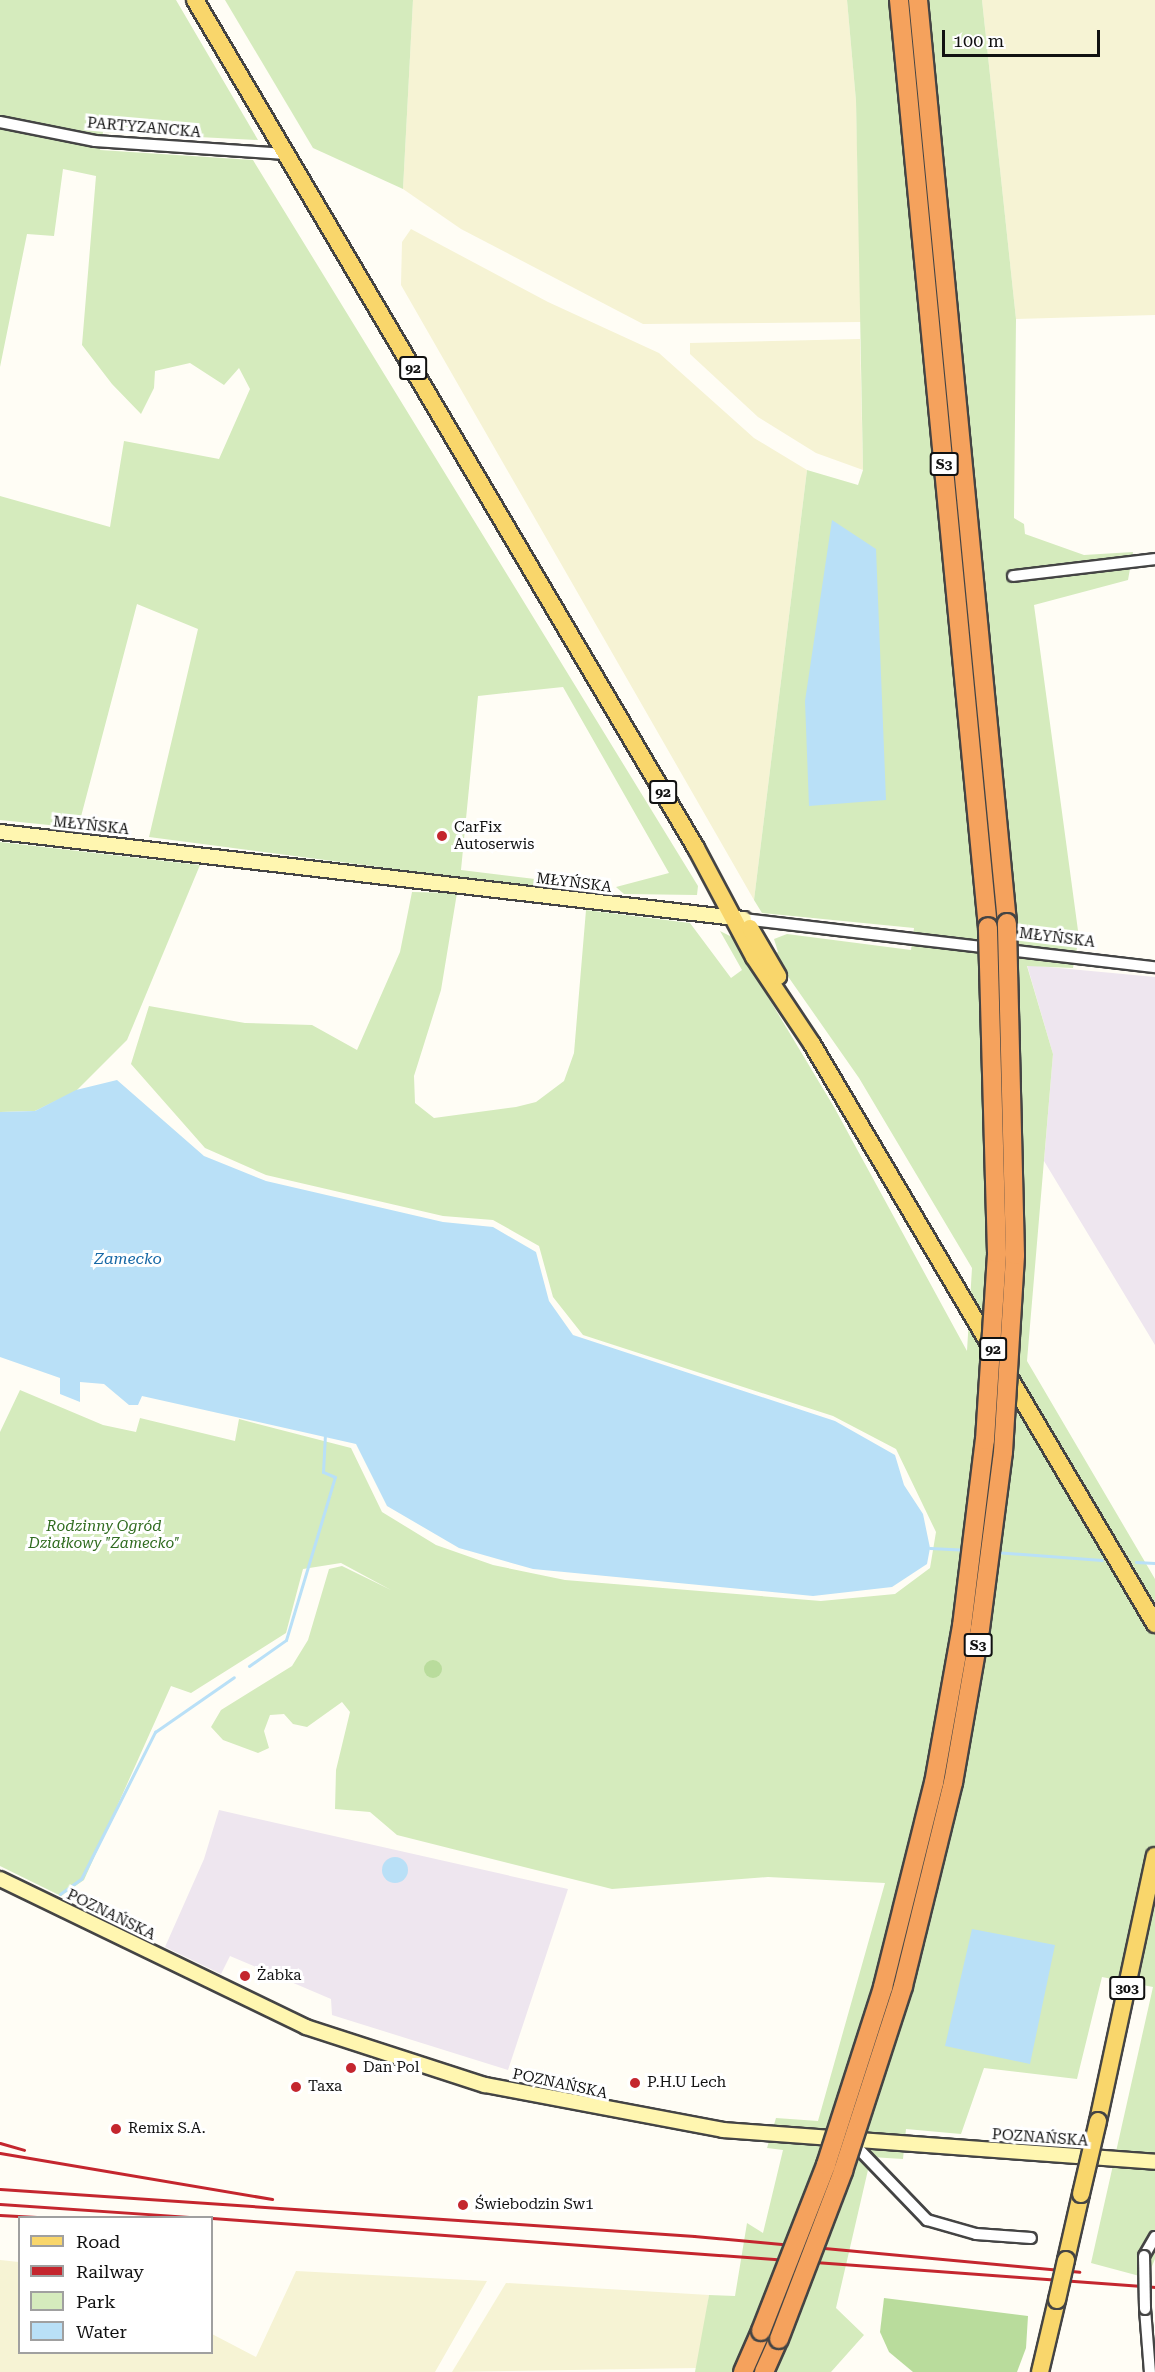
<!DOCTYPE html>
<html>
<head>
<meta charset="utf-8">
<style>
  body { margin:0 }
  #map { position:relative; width:1155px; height:2372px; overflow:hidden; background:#fffdf5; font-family:"Roboto Serif",serif }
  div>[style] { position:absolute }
  .industrial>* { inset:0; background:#eee6ef }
  .farmland>* { inset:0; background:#f6f3d4 }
  .green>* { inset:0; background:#d5ebbd }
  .forest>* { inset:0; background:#b9dc9c }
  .round { border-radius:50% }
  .water>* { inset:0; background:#b9e0f7 }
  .stream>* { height:3px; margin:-1.5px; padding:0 1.5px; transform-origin:1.5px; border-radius:1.5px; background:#b9e0f7 }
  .roads { filter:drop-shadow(2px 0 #444) drop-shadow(-2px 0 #444) drop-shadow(0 2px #444) drop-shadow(0 -2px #444) }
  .street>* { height:10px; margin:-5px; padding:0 5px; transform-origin:5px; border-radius:5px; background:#fff }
  .secondary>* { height:14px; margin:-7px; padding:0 7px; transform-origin:7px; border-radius:7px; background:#fff6b0 }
  .primary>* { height:16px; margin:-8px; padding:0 8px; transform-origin:8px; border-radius:8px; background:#f9d66b }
  .highway>* { height:18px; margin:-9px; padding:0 9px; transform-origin:9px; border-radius:9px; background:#f5a25d }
  .rail>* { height:3px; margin:-1.5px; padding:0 1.5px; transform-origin:1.5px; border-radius:1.5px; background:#c4262e }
  .bridges { filter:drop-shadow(2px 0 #444) drop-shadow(-2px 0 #444) drop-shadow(0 2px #444) drop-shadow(0 -2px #444) }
  .street-bridge>* { height:10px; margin:-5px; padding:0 5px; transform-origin:5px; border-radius:5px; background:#fff }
  .primary-bridge>* { height:16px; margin:-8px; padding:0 8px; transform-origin:8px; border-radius:8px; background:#f9d66b }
  .highway-bridge>* { height:18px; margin:-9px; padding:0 9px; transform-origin:9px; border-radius:9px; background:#f5a25d }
  .dots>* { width:16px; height:16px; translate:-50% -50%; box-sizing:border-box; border:3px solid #fff; border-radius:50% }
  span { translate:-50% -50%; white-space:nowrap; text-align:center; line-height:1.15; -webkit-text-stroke:6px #fff; paint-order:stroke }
  .shield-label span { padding:2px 4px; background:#fff; border:2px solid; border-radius:4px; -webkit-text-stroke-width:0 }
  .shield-label { font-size:14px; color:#111; font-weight:700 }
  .street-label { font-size:15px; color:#111 }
  .poi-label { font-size:15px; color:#111 }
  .left { translate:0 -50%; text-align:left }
  .park-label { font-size:15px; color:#2f6b1f; font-style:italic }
  .water-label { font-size:16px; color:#1768a6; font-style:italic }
  .legend { position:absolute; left:18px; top:2216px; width:195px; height:138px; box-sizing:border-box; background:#fff; border:2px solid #a0a0a0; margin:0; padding:8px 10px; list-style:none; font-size:18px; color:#111 }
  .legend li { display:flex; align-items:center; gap:12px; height:30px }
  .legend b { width:30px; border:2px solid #a0a0a0 }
  .scale { position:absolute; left:942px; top:30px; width:158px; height:27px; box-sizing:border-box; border:3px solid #111; border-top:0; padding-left:8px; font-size:18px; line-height:21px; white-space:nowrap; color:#111; -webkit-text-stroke:4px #fff; paint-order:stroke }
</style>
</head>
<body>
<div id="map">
  <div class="industrial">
    <div style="clip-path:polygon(1027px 965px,1155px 977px,1155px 1345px,1044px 1161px,1053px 1054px)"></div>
    <div style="clip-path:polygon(219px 1810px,568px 1889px,508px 2070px,332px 2015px,331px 1999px,230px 1956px,221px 1974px,165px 1947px,204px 1859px)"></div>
  </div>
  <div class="farmland">
    <div style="clip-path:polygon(413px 0,847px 0,856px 101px,861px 322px,643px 324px,461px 229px,403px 189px)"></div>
    <div style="clip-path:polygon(982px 0,1155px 0,1155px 315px,1016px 319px)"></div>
    <div style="clip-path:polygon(411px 229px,548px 302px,659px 353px,754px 438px,807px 470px,754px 900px,401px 285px,402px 242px)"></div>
    <div style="clip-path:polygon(860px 339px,863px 470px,816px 453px,758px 417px,690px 354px,690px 343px)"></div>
    <div style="clip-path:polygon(0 2260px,19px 2262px,20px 2352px,212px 2352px,212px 2334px,256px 2357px,296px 2271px,487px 2281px,435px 2372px,0 2372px)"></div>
    <div style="clip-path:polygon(506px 2283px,709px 2295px,698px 2368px,452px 2372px)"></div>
  </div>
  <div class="green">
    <div style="clip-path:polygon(0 0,176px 0,258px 140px,103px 132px,100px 150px,253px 160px,698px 886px,697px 895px,624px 894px,616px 887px,669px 873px,563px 687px,478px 696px,461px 870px,593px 886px,594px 895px,149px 837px,198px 629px,137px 604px,78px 828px,0 820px,0 496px,110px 527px,124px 441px,219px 459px,250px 389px,239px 368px,224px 385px,190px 363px,155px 371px,154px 388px,141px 414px,112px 384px,82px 345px,96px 176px,63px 169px,54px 236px,27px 234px,0 367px)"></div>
    <div style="clip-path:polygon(225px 0,413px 0,403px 189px,313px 148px)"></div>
    <div style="clip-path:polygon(847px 0,982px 0,1016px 319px,1014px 518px,1024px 524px,1025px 534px,1084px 555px,1133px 552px,1128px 580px,1034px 605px,1079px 938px,1073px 968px,1027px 966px,1053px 1054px,1027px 1361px,1155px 1579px,1155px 2259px,1147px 2278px,1091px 2263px,1153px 1987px,1102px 1977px,1077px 2079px,984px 2068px,961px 2134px,906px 2129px,903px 2159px,871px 2157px,836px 2308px,864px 2335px,831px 2372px,695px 2372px,709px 2295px,735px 2296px,747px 2223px,763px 2233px,783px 2150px,767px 2148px,776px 2118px,818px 2121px,885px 1883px,768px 1877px,612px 1889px,397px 1835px,370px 1812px,335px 1809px,336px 1770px,350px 1712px,342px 1702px,307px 1727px,293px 1724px,284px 1714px,270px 1715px,264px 1731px,269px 1748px,258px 1753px,223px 1740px,211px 1727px,221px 1710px,292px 1666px,308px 1640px,329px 1569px,342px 1566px,391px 1590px,341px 1563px,303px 1569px,286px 1633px,191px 1693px,171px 1686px,84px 1880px,61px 1896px,0 1866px,0 1432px,20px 1390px,103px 1425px,136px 1432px,140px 1418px,235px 1441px,239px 1419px,351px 1448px,382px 1512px,436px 1545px,493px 1565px,565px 1580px,821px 1601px,895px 1594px,930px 1568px,936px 1532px,896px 1449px,833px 1416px,583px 1335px,553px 1297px,539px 1246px,493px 1220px,443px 1216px,266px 1175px,205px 1148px,131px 1064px,149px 1006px,245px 1023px,312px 1025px,357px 1050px,400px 952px,412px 892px,457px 893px,441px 990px,414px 1076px,415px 1103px,434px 1118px,516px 1107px,536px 1102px,564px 1081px,574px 1053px,586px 910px,690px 923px,731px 978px,742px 970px,720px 931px,732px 937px,834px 1107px,967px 1351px,972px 1268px,859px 1078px,773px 955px,778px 952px,774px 939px,787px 934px,911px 950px,914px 928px,762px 913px,754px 900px,807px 470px,858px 485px,863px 470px,856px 101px)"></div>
    <div style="clip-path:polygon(0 842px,200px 865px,127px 1040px,76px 1091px,35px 1111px,0 1112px)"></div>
  </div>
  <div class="forest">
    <div class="round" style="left:424px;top:1660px;width:18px;height:18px"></div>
    <div style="clip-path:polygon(884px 2298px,1028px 2316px,1026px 2348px,1017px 2372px,913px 2372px,889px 2352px,880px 2332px)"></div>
  </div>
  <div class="water">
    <div style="clip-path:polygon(832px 520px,876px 549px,886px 800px,809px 806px,805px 701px)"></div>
    <div style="clip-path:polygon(117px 1080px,204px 1156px,266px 1181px,443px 1222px,493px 1227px,536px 1252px,549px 1301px,573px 1335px,835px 1421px,895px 1455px,904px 1485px,923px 1514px,930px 1548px,927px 1564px,892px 1587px,813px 1596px,533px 1569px,459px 1548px,387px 1506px,356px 1444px,142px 1396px,138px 1405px,129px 1405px,104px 1384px,80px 1382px,80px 1402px,60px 1394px,60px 1378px,0 1357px,0 1112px,35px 1111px,76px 1090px)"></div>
    <div class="round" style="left:382px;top:1857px;width:26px;height:26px"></div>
    <div style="clip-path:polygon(972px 1929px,1055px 1945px,1030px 2064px,945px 2046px)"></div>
  </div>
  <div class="stream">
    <div style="left:930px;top:1548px;width:35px;rotate:3deg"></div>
    <div style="left:995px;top:1552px;width:107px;rotate:4.3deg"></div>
    <div style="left:1136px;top:1562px;width:19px;rotate:3deg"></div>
    <div style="left:249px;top:1666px;width:45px;rotate:-35.1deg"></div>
    <div style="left:286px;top:1640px;width:170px;rotate:-73.3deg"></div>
    <div style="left:335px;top:1477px;width:13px;rotate:-157deg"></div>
    <div style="left:323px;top:1472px;width:37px;rotate:-87deg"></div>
    <div style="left:60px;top:1894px;width:26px;rotate:-36deg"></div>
    <div style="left:81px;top:1879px;width:165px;rotate:-63.3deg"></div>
    <div style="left:155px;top:1732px;width:96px;rotate:-34.8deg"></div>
  </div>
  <div class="roads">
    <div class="street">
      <div style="left:0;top:122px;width:97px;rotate:11.3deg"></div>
      <div style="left:95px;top:141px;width:191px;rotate:3.9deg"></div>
      <div style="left:1013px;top:576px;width:143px;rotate:-6.8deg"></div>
      <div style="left:744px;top:919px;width:414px;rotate:6.7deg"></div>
      <div style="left:851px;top:2141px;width:110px;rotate:46.1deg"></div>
      <div style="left:927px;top:2220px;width:51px;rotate:15.9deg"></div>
      <div style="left:976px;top:2234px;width:55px;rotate:4.2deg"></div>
      <div style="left:1144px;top:2256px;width:22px;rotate:-60deg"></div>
      <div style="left:1145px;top:2309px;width:63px;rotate:85.5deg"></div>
    </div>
    <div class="secondary">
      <div style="left:0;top:832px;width:749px;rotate:6.67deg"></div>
      <div style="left:0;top:1879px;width:340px;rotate:25.8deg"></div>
      <div style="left:306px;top:2027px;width:188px;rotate:18deg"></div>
      <div style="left:485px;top:2085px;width:242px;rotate:10.7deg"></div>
      <div style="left:723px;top:2130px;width:433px;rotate:4.2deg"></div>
    </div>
    <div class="primary">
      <div style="left:195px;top:0;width:985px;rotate:59.43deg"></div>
      <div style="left:696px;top:848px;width:123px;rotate:62deg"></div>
      <div style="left:754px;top:957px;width:105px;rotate:56.3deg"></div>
      <div style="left:812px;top:1044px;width:674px;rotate:59.4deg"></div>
      <div style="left:750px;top:928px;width:56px;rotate:59.7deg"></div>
      <div style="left:1098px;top:2121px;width:271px;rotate:-77.9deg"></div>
      <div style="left:1066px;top:2260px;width:68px;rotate:-77.2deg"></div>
      <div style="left:1040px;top:2372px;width:74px;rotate:-76.7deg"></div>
    </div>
    <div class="highway">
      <div style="left:899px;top:0;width:931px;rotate:84.52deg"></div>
      <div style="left:918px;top:0;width:927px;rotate:84.49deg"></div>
      <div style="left:743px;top:2372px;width:45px;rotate:-66.3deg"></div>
      <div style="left:764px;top:2372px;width:36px;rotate:-66deg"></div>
    </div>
  </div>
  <div class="rail">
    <div style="left:0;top:2143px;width:25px;rotate:16deg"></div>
    <div style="left:0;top:2153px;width:276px;rotate:9.6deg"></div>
    <div style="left:0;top:2189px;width:696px;rotate:3.87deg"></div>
    <div style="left:694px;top:2236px;width:387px;rotate:5.3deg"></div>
    <div style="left:0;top:2204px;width:204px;rotate:3.9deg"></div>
    <div style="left:0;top:2215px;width:55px;rotate:3.1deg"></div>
    <div style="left:212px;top:2218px;width:946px;rotate:4.18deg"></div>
  </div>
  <div class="bridges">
    <div class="street-bridge">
      <div style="left:1144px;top:2256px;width:53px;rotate:88.9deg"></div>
    </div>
    <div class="primary-bridge">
      <div style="left:1081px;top:2194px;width:75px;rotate:-76.9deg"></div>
      <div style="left:1057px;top:2300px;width:41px;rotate:-77.3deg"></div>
    </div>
    <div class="highway-bridge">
      <div style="left:761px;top:2331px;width:178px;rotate:-68.6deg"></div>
      <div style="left:826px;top:2165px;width:187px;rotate:-72.2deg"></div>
      <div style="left:883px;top:1987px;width:210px;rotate:-76deg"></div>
      <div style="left:934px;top:1783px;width:159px;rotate:-79.9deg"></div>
      <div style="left:962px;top:1626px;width:187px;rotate:-83deg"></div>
      <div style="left:985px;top:1440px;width:187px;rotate:-86.3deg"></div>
      <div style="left:997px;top:1253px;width:326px;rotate:-91.6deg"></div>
      <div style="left:779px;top:2339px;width:180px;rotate:-69.1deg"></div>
      <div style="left:843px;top:2171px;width:194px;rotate:-72deg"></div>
      <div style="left:903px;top:1986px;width:209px;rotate:-76.2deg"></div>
      <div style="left:953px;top:1783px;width:156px;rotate:-80.1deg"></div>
      <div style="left:980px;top:1629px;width:178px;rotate:-82.6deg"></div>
      <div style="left:1003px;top:1452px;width:197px;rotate:-86.5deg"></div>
      <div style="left:1015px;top:1255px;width:332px;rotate:-91.4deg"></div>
    </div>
  </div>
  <div class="dots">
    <div style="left:442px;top:836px;background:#c4262e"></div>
    <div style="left:245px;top:1976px;background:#c4262e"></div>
    <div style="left:351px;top:2068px;background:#c4262e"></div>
    <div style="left:635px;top:2083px;background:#c4262e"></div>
    <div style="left:296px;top:2087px;background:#c4262e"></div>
    <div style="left:116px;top:2129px;background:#c4262e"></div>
    <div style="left:463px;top:2205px;background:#c4262e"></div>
  </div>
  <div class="shield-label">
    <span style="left:413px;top:368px">92</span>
    <span style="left:944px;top:464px">S3</span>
    <span style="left:663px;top:792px">92</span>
    <span style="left:993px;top:1349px">92</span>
    <span style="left:978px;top:1645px">S3</span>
    <span style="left:1127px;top:1988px">303</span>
  </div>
  <div class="street-label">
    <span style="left:144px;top:128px;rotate:5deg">PARTYZANCKA</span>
    <span style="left:91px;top:826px;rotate:6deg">MŁYŃSKA</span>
    <span style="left:574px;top:883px;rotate:7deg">MŁYŃSKA</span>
    <span style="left:1057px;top:938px;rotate:7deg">MŁYŃSKA</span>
    <span style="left:111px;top:1915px;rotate:26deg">POZNAŃSKA</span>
    <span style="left:560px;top:2084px;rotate:12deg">POZNAŃSKA</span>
    <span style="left:1040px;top:2138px;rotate:4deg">POZNAŃSKA</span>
  </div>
  <div class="poi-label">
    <span class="left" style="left:454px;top:836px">CarFix<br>Autoserwis</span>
    <span class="left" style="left:257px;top:1976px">Żabka</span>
    <span class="left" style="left:363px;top:2068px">Dan Pol</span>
    <span class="left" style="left:647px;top:2083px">P.H.U Lech</span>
    <span class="left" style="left:308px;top:2087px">Taxa</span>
    <span class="left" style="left:128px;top:2129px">Remix S.A.</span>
    <span class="left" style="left:475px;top:2205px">Świebodzin Sw1</span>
  </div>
  <div class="park-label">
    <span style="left:104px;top:1535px">Rodzinny Ogród<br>Działkowy "Zamecko"</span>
  </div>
  <div class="water-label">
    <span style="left:128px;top:1259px">Zamecko</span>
  </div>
  <ul class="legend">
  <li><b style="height:8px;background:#f9d66b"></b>Road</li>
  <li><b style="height:8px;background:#c4262e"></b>Railway</li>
  <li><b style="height:16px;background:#d5ebbd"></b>Park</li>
  <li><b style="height:16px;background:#b9e0f7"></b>Water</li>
  </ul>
  <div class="scale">100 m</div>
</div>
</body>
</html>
